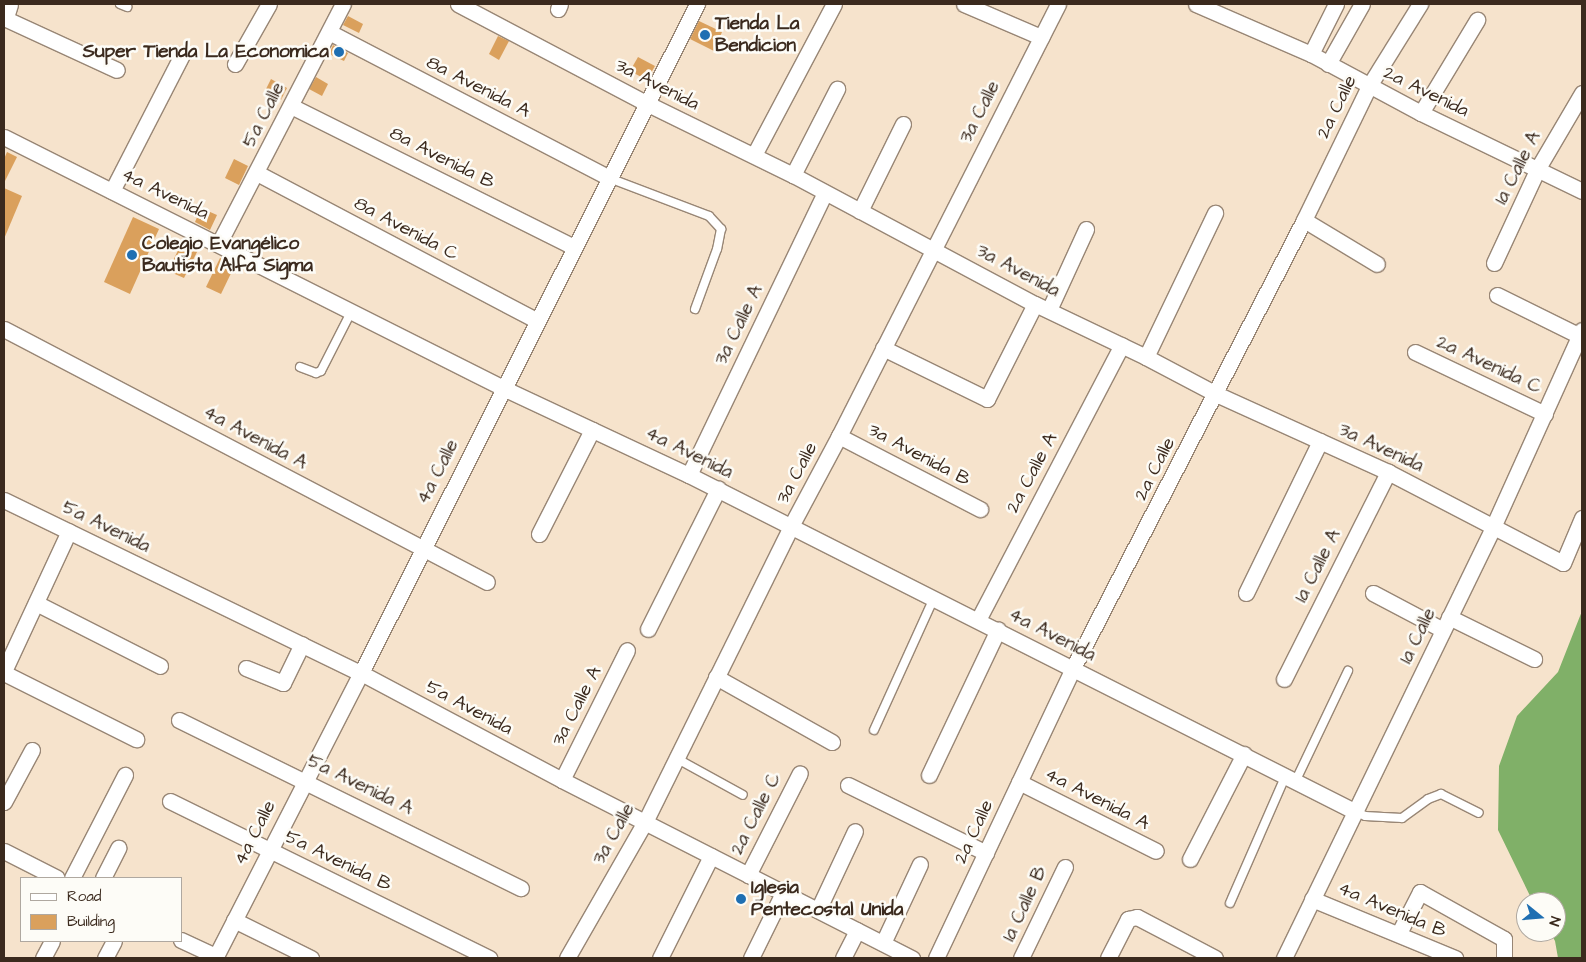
<!DOCTYPE html>
<html>
<head>
<meta charset="utf-8">
<style>
  body { margin:0 }
  #map { position:relative; width:1586px; height:962px; overflow:hidden; background:#f6e3cc; font-family:"Architects Daughter",sans-serif }
  div>[style] { position:absolute }
  .forest>* { inset:0; background:#80b068 }
  .building>* { inset:0; background:#daa05c }
  .roads { filter:drop-shadow(1px 0 #988675) drop-shadow(-1px 0 #988675) drop-shadow(0 1px #988675) drop-shadow(0 -1px #988675) }
  .service>* { height:8px; margin:-4px; padding:0 4px; transform-origin:4px; border-radius:4px; background:#fff }
  .minor>* { height:15px; margin:-7.5px; padding:0 7.5px; transform-origin:7.5px; border-radius:7.5px; background:#fff }
  .tertiary>* { height:19px; margin:-9.5px; padding:0 9.5px; transform-origin:9.5px; border-radius:9.5px; background:#fff }
  .dots>* { width:14px; height:14px; translate:-50% -50%; box-sizing:border-box; border:2px solid #fdfcf7; border-radius:50% }
  span { translate:-50% -50%; white-space:nowrap; text-align:center; line-height:1.15; -webkit-text-stroke:5px #fdfcf7; paint-order:stroke }
  .poi-label { font-size:19px; color:#3b2a1e; font-weight:700 }
  .left { translate:0 -50%; text-align:left }
  .right { translate:-100% -50%; text-align:right }
  .street-label { font-size:19px; color:#3b2a1e }
  .frame { position:absolute; inset:0; border:5px solid #3b2a1e; pointer-events:none }
  .legend { position:absolute; left:20px; top:877px; width:162px; height:65px; box-sizing:border-box; background:#fdfcf7; border:1px solid #afa8a0; margin:0; padding:6px 9px; list-style:none; font-size:15px; color:#3b2a1e }
  .legend li { display:flex; align-items:center; gap:10px; height:25px }
  .legend b { width:25px; border:1px solid #afa8a0 }
  .north { position:absolute; left:1516px; top:892px; width:50px; height:50px; box-sizing:border-box; background:#fdfcf7; border:1px solid #afa8a0; border-radius:50%; rotate:107deg; font-size:14px; font-weight:700; line-height:20px; text-align:center; color:#3b2a1e }
  .north::after { content:''; display:block; margin:auto; width:18px; height:22px; background:#1f6fb2; clip-path:polygon(50% 0,100% 100%,50% 72%,0 100%) }
</style>
</head>
<body>
<div id="map">
  <div class="forest">
    <div style="clip-path:polygon(1582px 611px,1582px 958px,1558px 958px,1555px 941px,1550px 932px,1556px 932px,1556px 902px,1533px 902px,1498px 830px,1499px 766px,1517px 716px,1558px 672px)"></div>
  </div>
  <div class="building">
    <div style="clip-path:polygon(348px 16px,363px 24px,359px 33px,343px 25px)"></div>
    <div style="clip-path:polygon(699px 21px,722px 32px,714px 51px,690px 39px)"></div>
    <div style="clip-path:polygon(498px 36px,509px 41px,499px 60px,489px 54px)"></div>
    <div style="clip-path:polygon(333px 45px,348px 53px,344px 61px,329px 54px)"></div>
    <div style="clip-path:polygon(638px 57px,655px 66px,647px 80px,630px 71px)"></div>
    <div style="clip-path:polygon(316px 77px,328px 84px,322px 96px,309px 89px)"></div>
    <div style="clip-path:polygon(271px 79px,287px 88px,281px 100px,265px 91px)"></div>
    <div style="clip-path:polygon(7px 152px,17px 157px,4px 183px,4px 159px)"></div>
    <div style="clip-path:polygon(234px 159px,248px 166px,239px 185px,225px 178px)"></div>
    <div style="clip-path:polygon(4px 188px,22px 196px,4px 239px)"></div>
    <div style="clip-path:polygon(201px 208px,217px 215px,210px 230px,195px 222px)"></div>
    <div style="clip-path:polygon(133px 217px,159px 229px,130px 294px,104px 282px)"></div>
    <div style="clip-path:polygon(187px 239px,200px 246px,184px 278px,168px 271px,183px 240px,186px 241px)"></div>
    <div style="clip-path:polygon(220px 258px,235px 265px,221px 294px,206px 287px)"></div>
  </div>
  <div class="roads">
    <div class="service">
      <div style="left:120px;top:4px;width:8px;rotate:23deg"></div>
      <div style="left:609px;top:178px;width:107px;rotate:20.8deg"></div>
      <div style="left:709px;top:216px;width:18px;rotate:47deg"></div>
      <div style="left:721px;top:229px;width:20px;rotate:101deg"></div>
      <div style="left:717px;top:249px;width:64px;rotate:110.1deg"></div>
      <div style="left:300px;top:367px;width:17px;rotate:21deg"></div>
      <div style="left:316px;top:373px;width:5px;rotate:-22deg"></div>
      <div style="left:321px;top:371px;width:66px;rotate:-63deg"></div>
      <div style="left:874px;top:730px;width:145px;rotate:-65.6deg"></div>
      <div style="left:675px;top:760px;width:8px;rotate:14deg"></div>
      <div style="left:683px;top:762px;width:68px;rotate:28.8deg"></div>
      <div style="left:1296px;top:780px;width:121px;rotate:-64.5deg"></div>
      <div style="left:1354px;top:811px;width:12px;rotate:24deg"></div>
      <div style="left:1365px;top:816px;width:37px;rotate:3deg"></div>
      <div style="left:1402px;top:818px;width:32px;rotate:-36deg"></div>
      <div style="left:1428px;top:799px;width:14px;rotate:-21deg"></div>
      <div style="left:1441px;top:794px;width:42px;rotate:26.6deg"></div>
      <div style="left:1230px;top:903px;width:140px;rotate:-66.4deg"></div>
    </div>
    <div class="minor">
      <div style="left:458px;top:4px;width:212px;rotate:27.8deg"></div>
      <div style="left:646px;top:103px;width:164px;rotate:26.1deg"></div>
      <div style="left:793px;top:175px;width:274px;rotate:28.1deg"></div>
      <div style="left:1035px;top:304px;width:123px;rotate:25.5deg"></div>
      <div style="left:1146px;top:357px;width:79px;rotate:27.9deg"></div>
      <div style="left:1216px;top:394px;width:189px;rotate:24.4deg"></div>
      <div style="left:1388px;top:472px;width:197px;rotate:27.5deg"></div>
      <div style="left:1563px;top:563px;width:49px;rotate:-67.1deg"></div>
      <div style="left:964px;top:4px;width:84px;rotate:23.2deg"></div>
      <div style="left:1196px;top:4px;width:125px;rotate:23.5deg"></div>
      <div style="left:1311px;top:54px;width:125px;rotate:28.2deg"></div>
      <div style="left:1421px;top:113px;width:179px;rotate:25.8deg"></div>
      <div style="left:558px;top:9px;width:5px;rotate:-68deg"></div>
      <div style="left:4px;top:18px;width:124px;rotate:24.7deg"></div>
      <div style="left:329px;top:32px;width:316px;rotate:27.5deg"></div>
      <div style="left:1311px;top:54px;width:56px;rotate:-63.4deg"></div>
      <div style="left:235px;top:64px;width:69px;rotate:-60.5deg"></div>
      <div style="left:1328px;top:64px;width:69px;rotate:-60.5deg"></div>
      <div style="left:291px;top:106px;width:316px;rotate:26.5deg"></div>
      <div style="left:1421px;top:113px;width:109px;rotate:-58.9deg"></div>
      <div style="left:4px;top:137px;width:559px;rotate:26.7deg"></div>
      <div style="left:503px;top:388px;width:205px;rotate:25.1deg"></div>
      <div style="left:689px;top:475px;width:745px;rotate:26.81deg"></div>
      <div style="left:754px;top:155px;width:171px;rotate:-62.1deg"></div>
      <div style="left:257px;top:173px;width:315px;rotate:27.8deg"></div>
      <div style="left:793px;top:175px;width:97px;rotate:-62.9deg"></div>
      <div style="left:112px;top:191px;width:153px;rotate:-62.8deg"></div>
      <div style="left:860px;top:211px;width:97px;rotate:-63.7deg"></div>
      <div style="left:1304px;top:220px;width:85px;rotate:31.1deg"></div>
      <div style="left:219px;top:243px;width:269px;rotate:-62.6deg"></div>
      <div style="left:1494px;top:263px;width:105px;rotate:-65.1deg"></div>
      <div style="left:1538px;top:168px;width:87px;rotate:-59.6deg"></div>
      <div style="left:1497px;top:295px;width:93px;rotate:26.3deg"></div>
      <div style="left:1049px;top:310px;width:89px;rotate:-65.4deg"></div>
      <div style="left:4px;top:329px;width:545px;rotate:27.65deg"></div>
      <div style="left:883px;top:348px;width:116px;rotate:26.1deg"></div>
      <div style="left:987px;top:399px;width:106px;rotate:-63.2deg"></div>
      <div style="left:1415px;top:352px;width:144px;rotate:25.5deg"></div>
      <div style="left:1146px;top:357px;width:160px;rotate:-64.4deg"></div>
      <div style="left:839px;top:436px;width:159px;rotate:27.4deg"></div>
      <div style="left:689px;top:475px;width:313px;rotate:-64.3deg"></div>
      <div style="left:4px;top:500px;width:397px;rotate:25.9deg"></div>
      <div style="left:361px;top:673px;width:228px;rotate:28deg"></div>
      <div style="left:562px;top:780px;width:393px;rotate:27deg"></div>
      <div style="left:539px;top:534px;width:117px;rotate:-63deg"></div>
      <div style="left:1246px;top:593px;width:169px;rotate:-64deg"></div>
      <div style="left:1373px;top:593px;width:79px;rotate:27.9deg"></div>
      <div style="left:36px;top:603px;width:139px;rotate:26.9deg"></div>
      <div style="left:1449px;top:617px;width:95px;rotate:26.3deg"></div>
      <div style="left:978px;top:620px;width:310px;rotate:-62.4deg"></div>
      <div style="left:648px;top:629px;width:157px;rotate:-63.4deg"></div>
      <div style="left:246px;top:668px;width:40px;rotate:22deg"></div>
      <div style="left:283px;top:683px;width:43px;rotate:-64deg"></div>
      <div style="left:4px;top:671px;width:154px;rotate:-65.1deg"></div>
      <div style="left:4px;top:673px;width:148px;rotate:26.6deg"></div>
      <div style="left:716px;top:677px;width:133px;rotate:29.3deg"></div>
      <div style="left:1284px;top:679px;width:232px;rotate:-63.3deg"></div>
      <div style="left:179px;top:720px;width:381px;rotate:26.2deg"></div>
      <div style="left:929px;top:775px;width:161px;rotate:-64.6deg"></div>
      <div style="left:562px;top:780px;width:145px;rotate:-63.4deg"></div>
      <div style="left:1019px;top:782px;width:153px;rotate:26.7deg"></div>
      <div style="left:848px;top:785px;width:154px;rotate:26.2deg"></div>
      <div style="left:170px;top:801px;width:356px;rotate:26.2deg"></div>
      <div style="left:4px;top:802px;width:59px;rotate:-61.7deg"></div>
      <div style="left:4px;top:851px;width:59px;rotate:27deg"></div>
      <div style="left:1190px;top:859px;width:118px;rotate:-62.8deg"></div>
      <div style="left:748px;top:875px;width:114px;rotate:-63deg"></div>
      <div style="left:72px;top:878px;width:116px;rotate:-62.8deg"></div>
      <div style="left:103px;top:878px;width:34px;rotate:-63deg"></div>
      <div style="left:1312px;top:899px;width:155px;rotate:22.4deg"></div>
      <div style="left:818px;top:910px;width:87px;rotate:-64.9deg"></div>
      <div style="left:234px;top:920px;width:86px;rotate:26.3deg"></div>
      <div style="left:1399px;top:933px;width:46px;rotate:-62.9deg"></div>
      <div style="left:1420px;top:892px;width:96px;rotate:29.2deg"></div>
      <div style="left:1504px;top:939px;width:19px;rotate:90deg"></div>
      <div style="left:181px;top:940px;width:38px;rotate:25deg"></div>
      <div style="left:883px;top:943px;width:87px;rotate:-64.9deg"></div>
      <div style="left:43px;top:958px;width:19px;rotate:-62deg"></div>
      <div style="left:105px;top:958px;width:19px;rotate:-62deg"></div>
      <div style="left:215px;top:958px;width:320px;rotate:-62.9deg"></div>
      <div style="left:361px;top:673px;width:749px;rotate:-63.33deg"></div>
      <div style="left:567px;top:958px;width:157px;rotate:-60.2deg"></div>
      <div style="left:645px;top:822px;width:330px;rotate:-63.7deg"></div>
      <div style="left:791px;top:526px;width:102px;rotate:-61.9deg"></div>
      <div style="left:839px;top:436px;width:484px;rotate:-63.1deg"></div>
      <div style="left:660px;top:958px;width:114px;rotate:-63.4deg"></div>
      <div style="left:751px;top:958px;width:72px;rotate:-63.8deg"></div>
      <div style="left:843px;top:958px;width:31px;rotate:-63deg"></div>
      <div style="left:936px;top:958px;width:321px;rotate:-64.7deg"></div>
      <div style="left:1073px;top:668px;width:504px;rotate:-62.72deg"></div>
      <div style="left:1304px;top:220px;width:149px;rotate:-64.1deg"></div>
      <div style="left:1369px;top:86px;width:97px;rotate:-58.1deg"></div>
      <div style="left:1021px;top:958px;width:101px;rotate:-64.2deg"></div>
      <div style="left:1108px;top:958px;width:44px;rotate:-62.9deg"></div>
      <div style="left:1128px;top:919px;width:9px;rotate:-13deg"></div>
      <div style="left:1137px;top:917px;width:88px;rotate:27.7deg"></div>
      <div style="left:1284px;top:958px;width:479px;rotate:-64.1deg"></div>
      <div style="left:1493px;top:527px;width:216px;rotate:-65.7deg"></div>
    </div>
    <div class="tertiary">
      <div style="left:4px;top:17px;width:14px;rotate:-73deg"></div>
    </div>
  </div>
  <div class="dots">
    <div style="left:705px;top:35px;background:#1f6fb2"></div>
    <div style="left:339px;top:52px;background:#1f6fb2"></div>
    <div style="left:132px;top:255px;background:#1f6fb2"></div>
    <div style="left:741px;top:899px;background:#1f6fb2"></div>
  </div>
  <div class="poi-label">
    <span class="left" style="left:715px;top:35px">Tienda La<br>Bendicion</span>
    <span class="right" style="left:329px;top:52px">Super Tienda La Economica</span>
    <span class="left" style="left:142px;top:255px">Colegio Evangélico<br>Bautista Alfa Sigma</span>
    <span class="left" style="left:751px;top:899px">Iglesia<br>Pentecostal Unida</span>
  </div>
  <div class="street-label">
    <span style="left:657px;top:85px;rotate:27deg">3a Avenida</span>
    <span style="left:478px;top:87px;rotate:27deg">8a Avenida A</span>
    <span style="left:1426px;top:92px;rotate:26deg">2a Avenida</span>
    <span style="left:1337px;top:107px;rotate:-64deg">2a Calle</span>
    <span style="left:980px;top:112px;rotate:-63deg">3a Calle</span>
    <span style="left:264px;top:115px;rotate:-63deg">5a Calle</span>
    <span style="left:442px;top:158px;rotate:27deg">8a Avenida B</span>
    <span style="left:1518px;top:168px;rotate:-63deg">1a Calle A</span>
    <span style="left:165px;top:194px;rotate:26deg">4a Avenida</span>
    <span style="left:406px;top:229px;rotate:28deg">8a Avenida C</span>
    <span style="left:1018px;top:271px;rotate:28deg">3a Avenida</span>
    <span style="left:739px;top:325px;rotate:-64deg">3a Calle A</span>
    <span style="left:1489px;top:365px;rotate:25deg">2a Avenida C</span>
    <span style="left:255px;top:438px;rotate:28deg">4a Avenida A</span>
    <span style="left:1381px;top:448px;rotate:25deg">3a Avenida</span>
    <span style="left:689px;top:453px;rotate:26deg">4a Avenida</span>
    <span style="left:919px;top:455px;rotate:28deg">3a Avenida B</span>
    <span style="left:1155px;top:469px;rotate:-63deg">2a Calle</span>
    <span style="left:438px;top:472px;rotate:-63deg">4a Calle</span>
    <span style="left:797px;top:473px;rotate:-62deg">3a Calle</span>
    <span style="left:1032px;top:473px;rotate:-62deg">2a Calle A</span>
    <span style="left:106px;top:527px;rotate:26deg">5a Avenida</span>
    <span style="left:1318px;top:566px;rotate:-63deg">1a Calle A</span>
    <span style="left:1052px;top:635px;rotate:27deg">4a Avenida</span>
    <span style="left:1418px;top:636px;rotate:-64deg">1a Calle</span>
    <span style="left:577px;top:706px;rotate:-63deg">3a Calle A</span>
    <span style="left:469px;top:708px;rotate:28deg">5a Avenida</span>
    <span style="left:360px;top:785px;rotate:26deg">5a Avenida A</span>
    <span style="left:1097px;top:799px;rotate:27deg">4a Avenida A</span>
    <span style="left:756px;top:814px;rotate:-63deg">2a Calle C</span>
    <span style="left:974px;top:832px;rotate:-65deg">2a Calle</span>
    <span style="left:255px;top:833px;rotate:-63deg">4a Calle</span>
    <span style="left:614px;top:834px;rotate:-61deg">3a Calle</span>
    <span style="left:338px;top:861px;rotate:26deg">5a Avenida B</span>
    <span style="left:1025px;top:904px;rotate:-65deg">1a Calle B</span>
    <span style="left:1392px;top:910px;rotate:23deg">4a Avenida B</span>
  </div>
  <div class="frame"></div>
  <ul class="legend">
  <li><b style="height:6px;background:#fff"></b>Road</li>
  <li><b style="height:14px;background:#daa05c"></b>Building</li>
  </ul>
  <div class="north">N</div>
</div>
</body>
</html>
